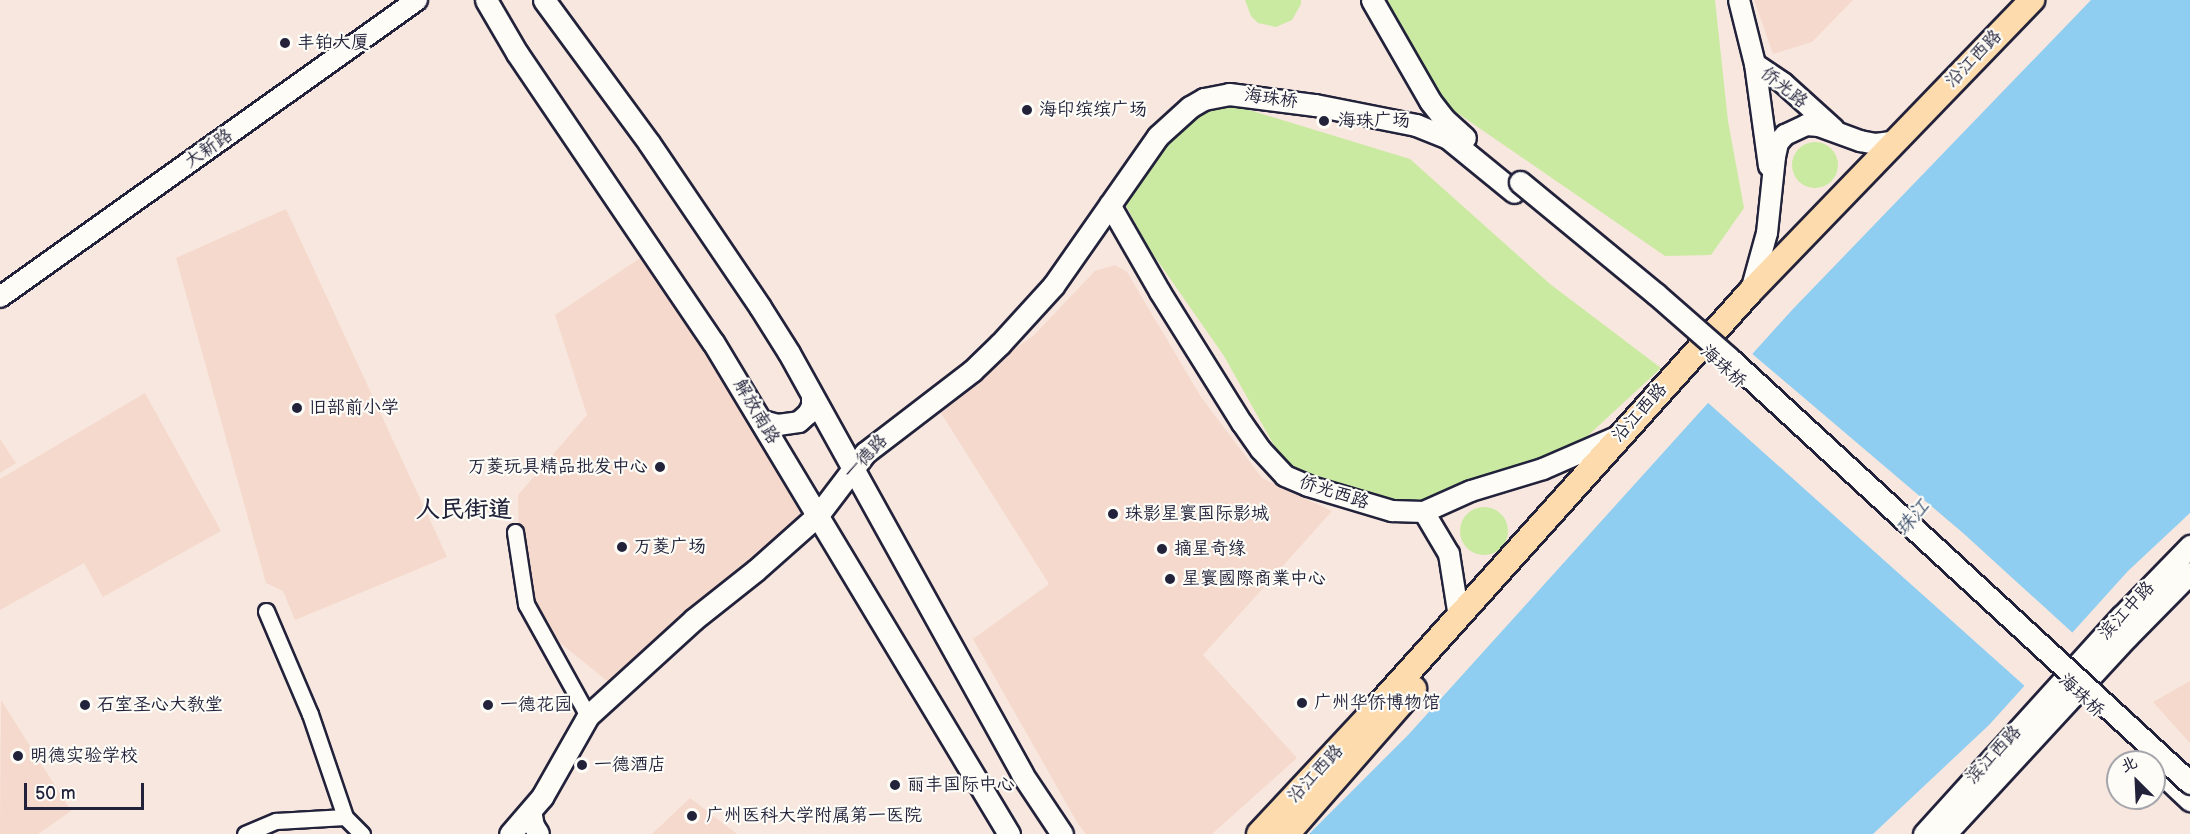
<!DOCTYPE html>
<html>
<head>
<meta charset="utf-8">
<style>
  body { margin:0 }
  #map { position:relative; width:2190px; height:834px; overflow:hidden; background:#f8e7de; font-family:"Balsamiq Sans","LXGW WenKai TC",sans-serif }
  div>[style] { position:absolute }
  .built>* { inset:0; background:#f5d9cc }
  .green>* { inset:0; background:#caeaa2 }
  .round { border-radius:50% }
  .water>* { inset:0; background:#90cef1 }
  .pier>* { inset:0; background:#f8e7de }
  .roads { filter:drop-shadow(2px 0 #22223b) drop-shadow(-2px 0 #22223b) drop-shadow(0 2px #22223b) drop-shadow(0 -2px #22223b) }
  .minor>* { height:15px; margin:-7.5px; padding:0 7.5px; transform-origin:7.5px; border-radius:7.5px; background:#fdfcf7 }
  .tertiary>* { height:20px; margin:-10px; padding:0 10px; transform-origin:10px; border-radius:10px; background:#fdfcf7 }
  .secondary>* { height:21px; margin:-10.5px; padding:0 10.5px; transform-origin:10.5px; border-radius:10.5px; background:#fdfcf7 }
  .primary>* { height:24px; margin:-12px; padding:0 12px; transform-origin:12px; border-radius:12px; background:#fedbac }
  .bridges { filter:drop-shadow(2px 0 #22223b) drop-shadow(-2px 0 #22223b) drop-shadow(0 2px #22223b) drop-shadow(0 -2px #22223b) }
  .secondary-bridge>* { height:21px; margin:-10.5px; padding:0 10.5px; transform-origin:10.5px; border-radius:10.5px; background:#fdfcf7 }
  .dots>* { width:16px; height:16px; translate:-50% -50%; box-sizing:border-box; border:3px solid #fdfcf7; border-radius:50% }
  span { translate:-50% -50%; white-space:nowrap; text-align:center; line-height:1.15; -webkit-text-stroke:4.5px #fdfcf7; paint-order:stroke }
  .poi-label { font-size:18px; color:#22223b }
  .left { translate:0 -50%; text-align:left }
  .right { translate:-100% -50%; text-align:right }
  .street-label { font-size:18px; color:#22223b }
  .water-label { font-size:20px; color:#435672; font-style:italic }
  .district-label { font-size:24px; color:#22223b; font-weight:700 }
  .north { position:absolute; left:2106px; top:750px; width:60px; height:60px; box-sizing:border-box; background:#fdfcf7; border:2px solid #a5a5ac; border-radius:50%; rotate:336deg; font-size:16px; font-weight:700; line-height:24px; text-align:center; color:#22223b }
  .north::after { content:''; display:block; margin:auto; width:21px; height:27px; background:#22223b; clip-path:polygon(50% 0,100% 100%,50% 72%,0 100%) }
  .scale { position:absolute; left:24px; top:783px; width:120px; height:27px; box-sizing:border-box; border:3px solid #22223b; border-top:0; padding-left:8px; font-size:18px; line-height:21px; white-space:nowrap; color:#22223b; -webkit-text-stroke:4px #fdfcf7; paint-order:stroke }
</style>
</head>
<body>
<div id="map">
  <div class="built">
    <div style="clip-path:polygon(1754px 0,1853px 0,1812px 42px,1773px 54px)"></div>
    <div style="clip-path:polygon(286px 209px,447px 557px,295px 620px,283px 591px,266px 583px,176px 258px)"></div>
    <div style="clip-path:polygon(652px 250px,818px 515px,616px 688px,539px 626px,519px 555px,518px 495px,587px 415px,555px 315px)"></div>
    <div style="clip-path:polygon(1115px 265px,1127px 272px,1201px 397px,1262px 478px,1332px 511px,1203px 655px,1297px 758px,1212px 834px,1086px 834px,1078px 824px,973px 639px,1049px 584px,939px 410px,966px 384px,1034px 335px,1095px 271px)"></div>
    <div style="clip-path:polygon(145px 393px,221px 531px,103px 597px,84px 563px,0 610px,0 479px)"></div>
    <div style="clip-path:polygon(0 439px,16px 463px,0 473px)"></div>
    <div style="clip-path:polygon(2190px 681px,2190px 743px,2153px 702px)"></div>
    <div style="clip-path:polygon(1px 700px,71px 811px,38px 834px,0 834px)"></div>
    <div style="clip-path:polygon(690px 798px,737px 834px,652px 834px)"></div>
  </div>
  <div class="green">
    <div style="clip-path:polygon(1245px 0,1301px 0,1301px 4px,1292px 20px,1276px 27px,1258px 23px,1251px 16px)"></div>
    <div style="clip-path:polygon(1383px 0,1715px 0,1728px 121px,1744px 208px,1711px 255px,1665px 256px,1440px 101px)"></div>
    <div style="clip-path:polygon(1233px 105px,1410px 159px,1550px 284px,1661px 368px,1581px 442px,1419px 502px,1392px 501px,1307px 476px,1280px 456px,1224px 356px,1148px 247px,1125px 204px,1156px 152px,1178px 127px,1204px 112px)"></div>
    <div class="round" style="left:1792px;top:142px;width:46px;height:46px"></div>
    <div class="round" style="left:1460px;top:507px;width:48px;height:48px"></div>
  </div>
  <div class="water">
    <div style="clip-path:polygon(2091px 0,2190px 0,2190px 513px,2128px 571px,1989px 725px,1873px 834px,1309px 834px,1409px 734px,1792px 310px)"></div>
  </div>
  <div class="pier">
    <div style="clip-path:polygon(1750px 352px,1963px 533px,2075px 635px,2027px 688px,1706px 401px)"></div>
  </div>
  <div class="roads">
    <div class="minor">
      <div style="left:515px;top:532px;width:73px;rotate:81.3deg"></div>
      <div style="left:526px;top:604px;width:128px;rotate:61deg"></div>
      <div style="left:266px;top:611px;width:112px;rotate:66.9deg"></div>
      <div style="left:310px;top:714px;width:109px;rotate:71.2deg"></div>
      <div style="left:345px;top:817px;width:24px;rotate:45deg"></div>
      <div style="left:245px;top:834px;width:34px;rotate:-23deg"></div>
      <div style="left:276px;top:821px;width:69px;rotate:-3.3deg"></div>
    </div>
    <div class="tertiary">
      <div style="left:1739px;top:0;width:66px;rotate:76deg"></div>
      <div style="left:1755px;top:64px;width:103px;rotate:82.2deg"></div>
      <div style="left:1755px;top:64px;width:34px;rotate:34deg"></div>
      <div style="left:1783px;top:83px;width:69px;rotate:42deg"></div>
      <div style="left:1110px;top:205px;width:100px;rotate:60.1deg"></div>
      <div style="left:1160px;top:292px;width:155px;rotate:58deg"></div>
      <div style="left:1242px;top:423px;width:33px;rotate:55deg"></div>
      <div style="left:1261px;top:450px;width:35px;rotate:47deg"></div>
      <div style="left:1285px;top:476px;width:25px;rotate:23deg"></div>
      <div style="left:1308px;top:486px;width:88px;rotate:16.6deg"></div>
      <div style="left:1392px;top:511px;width:32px;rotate:2deg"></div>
      <div style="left:1424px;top:512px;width:51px;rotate:-24.1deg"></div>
      <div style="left:1471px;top:491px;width:75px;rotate:-17deg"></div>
      <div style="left:1543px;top:469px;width:83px;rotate:-23.5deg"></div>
      <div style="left:1751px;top:291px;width:60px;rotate:-74.6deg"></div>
      <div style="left:1767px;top:233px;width:76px;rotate:-84deg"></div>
      <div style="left:1775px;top:157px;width:14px;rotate:-78deg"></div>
      <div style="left:1778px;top:143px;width:11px;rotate:-49deg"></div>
      <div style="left:1785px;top:135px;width:23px;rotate:-25deg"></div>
      <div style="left:1806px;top:125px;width:13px;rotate:4deg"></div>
      <div style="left:1819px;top:126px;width:44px;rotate:20.1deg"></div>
      <div style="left:1860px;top:141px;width:16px;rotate:11deg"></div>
      <div style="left:1876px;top:144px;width:21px;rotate:-8deg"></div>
      <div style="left:0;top:297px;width:512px;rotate:-35.46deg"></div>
      <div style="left:760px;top:420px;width:19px;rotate:16deg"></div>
      <div style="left:778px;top:425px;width:21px;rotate:-8deg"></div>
      <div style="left:799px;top:422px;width:12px;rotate:-42deg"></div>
      <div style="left:808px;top:414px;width:9px;rotate:-63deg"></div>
      <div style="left:812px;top:406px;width:11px;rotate:-90deg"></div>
      <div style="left:1424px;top:512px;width:49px;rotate:59.2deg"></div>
      <div style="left:1449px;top:554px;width:64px;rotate:81deg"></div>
      <div style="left:531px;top:811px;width:15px;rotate:79deg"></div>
      <div style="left:534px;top:826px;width:9px;rotate:58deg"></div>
    </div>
    <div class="secondary">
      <div style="left:486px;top:0;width:61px;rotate:59.7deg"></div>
      <div style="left:517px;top:53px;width:349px;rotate:55.9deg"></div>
      <div style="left:713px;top:342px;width:574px;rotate:58.97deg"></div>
      <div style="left:544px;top:0;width:177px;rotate:53.7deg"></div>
      <div style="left:649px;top:143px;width:198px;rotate:55.9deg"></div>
      <div style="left:760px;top:307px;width:54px;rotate:57.8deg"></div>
      <div style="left:789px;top:353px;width:481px;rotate:61deg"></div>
      <div style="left:1022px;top:774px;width:72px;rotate:56.3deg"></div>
      <div style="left:1372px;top:0;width:116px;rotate:60.1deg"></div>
      <div style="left:1430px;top:101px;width:23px;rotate:52deg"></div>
      <div style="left:1444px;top:119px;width:28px;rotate:42deg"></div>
      <div style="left:2154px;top:766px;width:50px;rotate:43.4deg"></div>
      <div style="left:510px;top:834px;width:49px;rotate:-49.1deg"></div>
      <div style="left:542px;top:797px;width:93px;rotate:-60.4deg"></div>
      <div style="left:588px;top:716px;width:142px;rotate:-42.4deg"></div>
      <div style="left:693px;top:620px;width:80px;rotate:-38.4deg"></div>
      <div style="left:756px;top:570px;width:83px;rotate:-41.6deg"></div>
      <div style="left:818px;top:515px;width:78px;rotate:-52.8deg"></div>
      <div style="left:865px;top:453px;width:135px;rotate:-37.5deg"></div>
      <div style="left:972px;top:371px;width:39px;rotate:-44deg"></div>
      <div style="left:1000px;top:344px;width:79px;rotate:-47.6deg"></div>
      <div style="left:1053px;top:286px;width:183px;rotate:-55deg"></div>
      <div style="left:1158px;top:136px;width:43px;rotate:-42.2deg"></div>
      <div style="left:1190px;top:107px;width:16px;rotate:-30deg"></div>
      <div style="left:1204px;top:99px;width:25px;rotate:-11deg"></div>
      <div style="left:1229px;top:94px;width:87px;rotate:7.3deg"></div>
      <div style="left:1315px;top:105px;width:103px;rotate:11.2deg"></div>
      <div style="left:1416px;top:125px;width:35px;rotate:22deg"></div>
      <div style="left:1448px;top:138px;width:85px;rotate:39.3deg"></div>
      <div style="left:1924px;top:834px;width:294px;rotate:-47.8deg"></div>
      <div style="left:2122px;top:616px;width:98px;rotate:-45.8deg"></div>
      <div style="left:1945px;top:834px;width:268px;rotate:-47.3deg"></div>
      <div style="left:2127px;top:637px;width:90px;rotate:-45.5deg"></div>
    </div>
    <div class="primary">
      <div style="left:1259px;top:834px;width:161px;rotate:-47deg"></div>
      <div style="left:1369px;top:716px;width:571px;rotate:-48.05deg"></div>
      <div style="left:1751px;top:291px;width:405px;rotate:-46deg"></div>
      <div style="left:1287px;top:834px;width:193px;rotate:-48.8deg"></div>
    </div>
  </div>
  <div class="bridges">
    <div class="secondary-bridge">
      <div style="left:1520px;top:182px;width:176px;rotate:39.5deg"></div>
      <div style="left:1656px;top:294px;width:97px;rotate:41.2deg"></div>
      <div style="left:1729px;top:358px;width:627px;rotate:42.67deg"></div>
    </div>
  </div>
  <div class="dots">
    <div style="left:285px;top:43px;background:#22223b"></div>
    <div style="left:1027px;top:110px;background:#22223b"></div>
    <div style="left:1324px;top:121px;background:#22223b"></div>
    <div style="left:297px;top:408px;background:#22223b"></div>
    <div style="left:660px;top:467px;background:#22223b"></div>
    <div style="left:1113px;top:514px;background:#22223b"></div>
    <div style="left:622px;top:547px;background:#22223b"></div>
    <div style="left:1162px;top:549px;background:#22223b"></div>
    <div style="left:1170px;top:579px;background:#22223b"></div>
    <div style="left:1302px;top:703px;background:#22223b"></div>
    <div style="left:85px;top:705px;background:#22223b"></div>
    <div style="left:488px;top:705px;background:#22223b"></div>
    <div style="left:18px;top:756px;background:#22223b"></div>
    <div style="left:582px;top:765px;background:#22223b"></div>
    <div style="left:895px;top:785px;background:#22223b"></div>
    <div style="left:692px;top:816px;background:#22223b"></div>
  </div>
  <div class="poi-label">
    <span class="left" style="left:297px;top:43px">丰铂大厦</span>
    <span class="left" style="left:1039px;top:110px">海印缤缤广场</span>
    <span class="left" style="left:1338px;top:121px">海珠广场</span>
    <span class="left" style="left:309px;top:408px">旧部前小学</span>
    <span class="right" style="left:648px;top:467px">万菱玩具精品批发中心</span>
    <span class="left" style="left:1125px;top:514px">珠影星寰国际影城</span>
    <span class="left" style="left:634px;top:547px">万菱广场</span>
    <span class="left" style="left:1174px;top:549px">摘星奇缘</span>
    <span class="left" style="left:1182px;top:579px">星寰國際商業中心</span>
    <span class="left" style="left:1314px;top:703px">广州华侨博物馆</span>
    <span class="left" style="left:97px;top:705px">石室圣心大教堂</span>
    <span class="left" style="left:500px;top:705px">一德花园</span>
    <span class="left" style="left:30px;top:756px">明德实验学校</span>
    <span class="left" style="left:594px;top:765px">一德酒店</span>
    <span class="left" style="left:907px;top:785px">丽丰国际中心</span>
    <span class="left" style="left:706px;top:816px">广州医科大学附属第一医院</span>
  </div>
  <div class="street-label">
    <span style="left:1974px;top:59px;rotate:-46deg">沿江西路</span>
    <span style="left:1784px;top:88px;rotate:39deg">侨光路</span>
    <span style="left:1271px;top:99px;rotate:7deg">海珠桥</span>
    <span style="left:209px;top:149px;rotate:-35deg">大新路</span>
    <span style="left:1723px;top:367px;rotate:42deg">海珠桥</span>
    <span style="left:756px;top:412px;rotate:59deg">解放南路</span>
    <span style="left:1640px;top:413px;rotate:-48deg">沿江西路</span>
    <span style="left:866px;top:457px;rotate:-46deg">一德路</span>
    <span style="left:1334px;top:493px;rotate:18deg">侨光西路</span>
    <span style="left:2127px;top:611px;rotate:-47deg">滨江中路</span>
    <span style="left:2081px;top:696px;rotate:43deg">海珠桥</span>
    <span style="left:1994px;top:755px;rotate:-47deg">滨江西路</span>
    <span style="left:1316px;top:774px;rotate:-47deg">沿江西路</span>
  </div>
  <div class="water-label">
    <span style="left:1913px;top:518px;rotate:-49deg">珠江</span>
  </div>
  <div class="district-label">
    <span style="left:464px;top:510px">人民街道</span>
  </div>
  <div class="north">北</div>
  <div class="scale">50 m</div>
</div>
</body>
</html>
